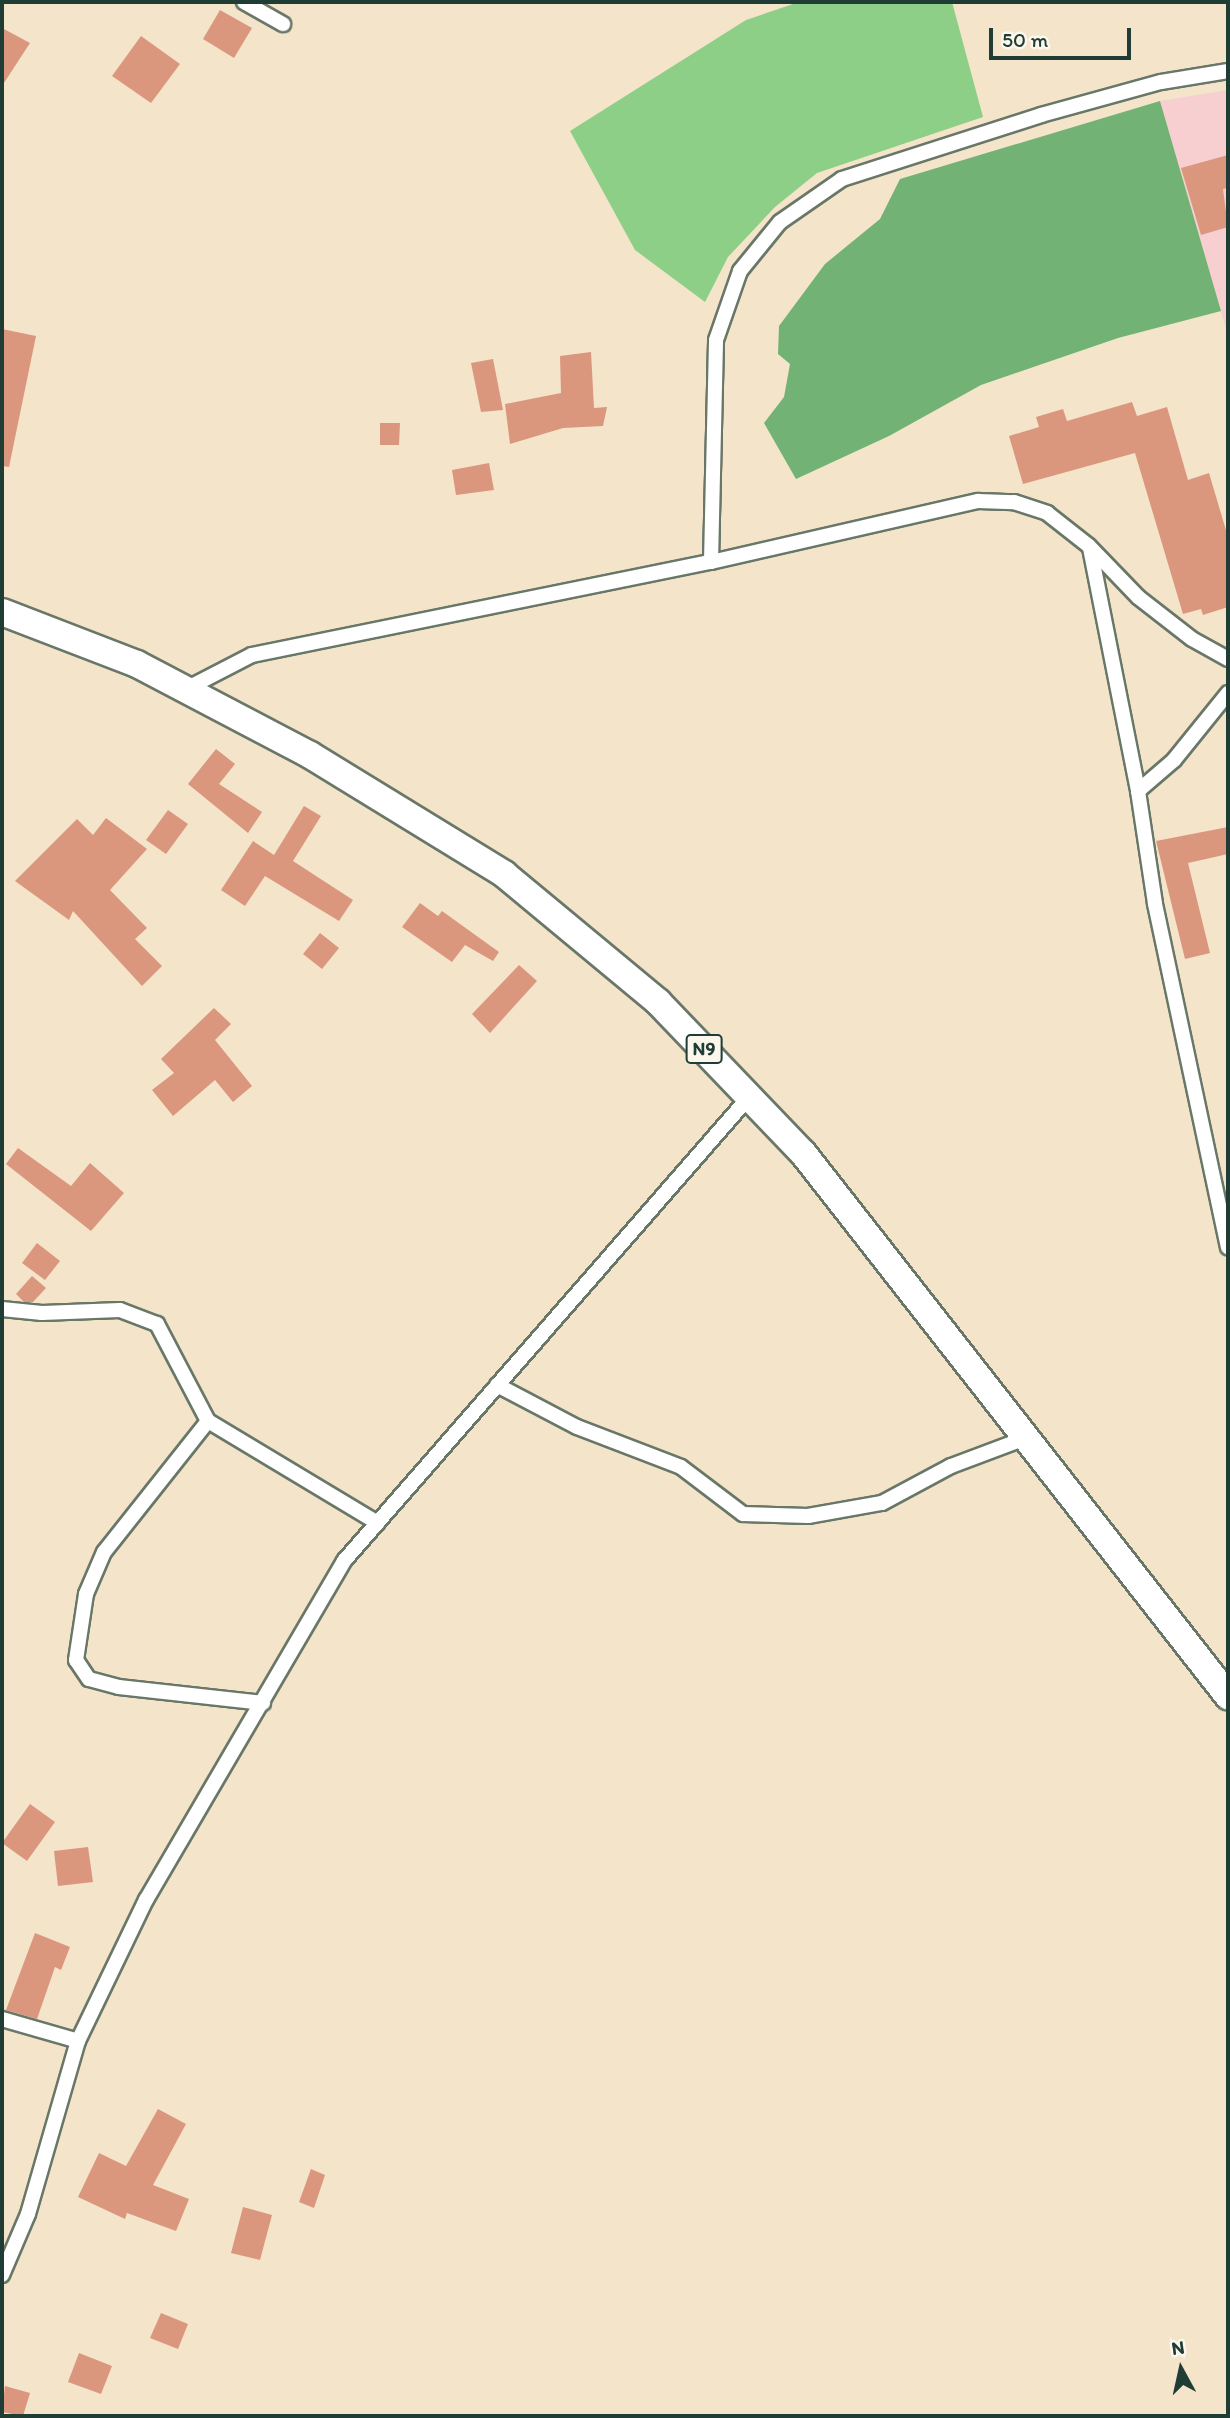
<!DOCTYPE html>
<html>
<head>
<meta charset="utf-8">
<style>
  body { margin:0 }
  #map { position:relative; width:1230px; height:2418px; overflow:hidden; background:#f3e4ca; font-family:Itim,sans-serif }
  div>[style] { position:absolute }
  .built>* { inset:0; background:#f7cfd0 }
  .green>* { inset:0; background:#8ecf87 }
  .forest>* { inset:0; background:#72b274 }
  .building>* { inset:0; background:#db977e }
  .roads { filter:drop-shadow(2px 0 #697768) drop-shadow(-2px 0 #697768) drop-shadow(0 2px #697768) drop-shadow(0 -2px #697768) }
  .street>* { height:14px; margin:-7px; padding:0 7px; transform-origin:7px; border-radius:7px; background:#fff }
  .highway>* { height:26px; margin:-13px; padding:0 13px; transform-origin:13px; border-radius:13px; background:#fff }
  span { translate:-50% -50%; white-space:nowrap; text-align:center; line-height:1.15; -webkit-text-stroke:7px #fbf7ec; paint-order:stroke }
  .shield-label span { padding:2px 5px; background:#fbf7ec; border:2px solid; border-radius:5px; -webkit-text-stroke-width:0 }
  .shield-label { font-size:19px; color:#1f3d34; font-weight:700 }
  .frame { position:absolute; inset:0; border:4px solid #1f3d34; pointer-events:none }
  .north { position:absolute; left:1146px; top:2334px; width:70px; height:70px; -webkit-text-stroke:5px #fbf7ec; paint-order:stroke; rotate:352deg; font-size:19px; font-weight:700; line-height:28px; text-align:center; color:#1f3d34 }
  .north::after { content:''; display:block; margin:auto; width:24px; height:32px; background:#1f3d34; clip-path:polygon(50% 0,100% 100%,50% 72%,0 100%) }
  .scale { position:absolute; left:989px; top:28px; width:142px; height:32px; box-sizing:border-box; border:4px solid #1f3d34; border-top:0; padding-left:9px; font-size:21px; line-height:24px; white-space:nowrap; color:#1f3d34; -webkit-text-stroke:5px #fbf7ec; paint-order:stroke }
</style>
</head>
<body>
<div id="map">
  <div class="built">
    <div style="clip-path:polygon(1228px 90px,1228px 336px,1160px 101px)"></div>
  </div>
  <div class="green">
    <div style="clip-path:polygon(799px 2px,952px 2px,983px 117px,817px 173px,775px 207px,728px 257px,705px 302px,635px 250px,570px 131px,746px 20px)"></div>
  </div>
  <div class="forest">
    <div style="clip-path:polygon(1160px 101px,1221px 311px,1118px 338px,981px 385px,889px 436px,796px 479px,764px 423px,784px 397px,790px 364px,778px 354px,779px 326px,825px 264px,880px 219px,900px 179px)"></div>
  </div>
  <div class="building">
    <div style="clip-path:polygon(220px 10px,252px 28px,234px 58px,203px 39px)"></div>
    <div style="clip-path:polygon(2px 28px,30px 43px,2px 86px)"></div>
    <div style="clip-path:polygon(141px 36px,180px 64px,151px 103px,112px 76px)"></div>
    <div style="clip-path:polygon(1228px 155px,1228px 188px,1223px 189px,1228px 227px,1201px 235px,1181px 168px)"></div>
    <div style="clip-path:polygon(2px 329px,36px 336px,9px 467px,2px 466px)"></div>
    <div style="clip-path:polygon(591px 352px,594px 408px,607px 407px,603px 426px,563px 428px,510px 444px,505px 404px,561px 393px,560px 356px)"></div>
    <div style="clip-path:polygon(493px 359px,503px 410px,481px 412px,471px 363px)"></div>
    <div style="clip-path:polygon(1132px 402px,1137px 416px,1167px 407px,1188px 480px,1209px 473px,1228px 537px,1228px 607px,1203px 615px,1201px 609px,1183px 614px,1135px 453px,1023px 484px,1009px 436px,1039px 427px,1036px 417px,1063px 409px,1067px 421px)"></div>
    <div style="clip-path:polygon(380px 423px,400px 423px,399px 445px,380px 445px)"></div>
    <div style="clip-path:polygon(489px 463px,494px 490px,456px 495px,452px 470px)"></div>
    <div style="clip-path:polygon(216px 749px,235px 764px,219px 784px,262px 812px,248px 833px,188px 784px)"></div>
    <div style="clip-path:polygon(304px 806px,321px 816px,293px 861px,353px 900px,339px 921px,265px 876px,245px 906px,221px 890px,253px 841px,274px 855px)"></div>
    <div style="clip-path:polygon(168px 810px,188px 824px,166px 854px,146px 840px)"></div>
    <div style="clip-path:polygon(106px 818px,147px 849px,110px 890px,147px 928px,135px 939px,162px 966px,142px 986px,73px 911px,69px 920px,15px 881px,77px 819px,93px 835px)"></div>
    <div style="clip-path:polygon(1228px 827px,1228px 854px,1188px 863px,1210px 953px,1185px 959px,1156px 841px)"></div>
    <div style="clip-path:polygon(420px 903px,438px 916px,442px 911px,499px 952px,493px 961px,465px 945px,452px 962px,402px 927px)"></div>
    <div style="clip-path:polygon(320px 933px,339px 948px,322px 969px,303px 954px)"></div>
    <div style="clip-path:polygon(519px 965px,537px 981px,490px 1033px,472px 1014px)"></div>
    <div style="clip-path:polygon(214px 1008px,231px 1024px,215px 1040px,252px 1086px,233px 1102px,215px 1080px,173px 1116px,152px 1090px,174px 1073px,161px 1059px)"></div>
    <div style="clip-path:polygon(18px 1148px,71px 1186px,90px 1163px,124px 1193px,91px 1231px,6px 1164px)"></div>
    <div style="clip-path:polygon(37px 1243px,60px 1261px,45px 1280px,22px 1263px)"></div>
    <div style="clip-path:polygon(32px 1276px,46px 1288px,33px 1302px,24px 1302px,16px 1294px)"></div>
    <div style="clip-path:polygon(30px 1804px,55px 1822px,27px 1861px,2px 1843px)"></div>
    <div style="clip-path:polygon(88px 1847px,93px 1882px,58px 1886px,54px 1851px)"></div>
    <div style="clip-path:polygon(35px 1933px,70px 1947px,61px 1970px,55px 1967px,37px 2019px,6px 2010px)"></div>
    <div style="clip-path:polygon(158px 2109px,186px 2124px,153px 2185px,189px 2199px,176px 2231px,127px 2213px,125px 2219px,78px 2197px,99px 2153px,126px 2166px)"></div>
    <div style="clip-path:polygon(311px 2169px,325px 2175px,314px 2208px,299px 2202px)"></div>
    <div style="clip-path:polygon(243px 2207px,272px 2215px,260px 2260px,231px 2253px)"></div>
    <div style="clip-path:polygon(161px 2313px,188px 2324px,178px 2349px,150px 2338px)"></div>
    <div style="clip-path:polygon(79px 2353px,112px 2366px,101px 2394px,68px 2382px)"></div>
    <div style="clip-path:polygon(5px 2386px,30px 2393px,23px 2416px,2px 2412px)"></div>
  </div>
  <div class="roads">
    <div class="street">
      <div style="left:244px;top:2px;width:45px;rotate:29.4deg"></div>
      <div style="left:1090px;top:548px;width:248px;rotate:78.8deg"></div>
      <div style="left:1138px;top:791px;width:114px;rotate:81.4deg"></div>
      <div style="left:1155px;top:904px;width:351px;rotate:78deg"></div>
      <div style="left:711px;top:562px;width:222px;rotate:-88.7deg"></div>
      <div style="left:716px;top:340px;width:73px;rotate:-70.8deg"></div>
      <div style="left:740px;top:271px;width:63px;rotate:-50.8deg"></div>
      <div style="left:780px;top:222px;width:75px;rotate:-34.7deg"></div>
      <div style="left:842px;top:179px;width:209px;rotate:-17.8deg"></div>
      <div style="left:1041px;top:115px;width:124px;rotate:-15.4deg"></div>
      <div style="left:1161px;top:82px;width:68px;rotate:-9.3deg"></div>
      <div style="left:186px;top:689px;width:74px;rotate:-27.3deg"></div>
      <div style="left:252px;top:655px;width:468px;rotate:-11.5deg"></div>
      <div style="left:711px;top:562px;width:274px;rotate:-12.9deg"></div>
      <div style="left:978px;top:501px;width:36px;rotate:2deg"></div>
      <div style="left:1014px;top:502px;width:35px;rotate:18deg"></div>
      <div style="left:1047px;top:513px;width:53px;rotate:38.2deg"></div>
      <div style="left:1089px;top:546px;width:71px;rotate:46.1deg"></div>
      <div style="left:1138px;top:597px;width:68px;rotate:37.9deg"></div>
      <div style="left:1192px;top:639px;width:41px;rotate:29.1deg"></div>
      <div style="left:1138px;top:791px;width:48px;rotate:-40.7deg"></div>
      <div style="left:1174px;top:760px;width:86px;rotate:-51.1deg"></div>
      <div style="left:2px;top:1309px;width:40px;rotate:5.7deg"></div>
      <div style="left:42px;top:1313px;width:78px;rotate:-2.2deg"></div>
      <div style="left:120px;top:1310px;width:40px;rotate:21deg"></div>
      <div style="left:157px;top:1324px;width:110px;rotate:62.3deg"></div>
      <div style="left:208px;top:1421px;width:198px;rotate:31deg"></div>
      <div style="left:497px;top:1385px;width:90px;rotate:27.7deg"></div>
      <div style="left:577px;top:1427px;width:111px;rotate:21deg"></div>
      <div style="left:681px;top:1467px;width:78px;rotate:37.2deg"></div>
      <div style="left:743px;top:1514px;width:65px;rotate:1.8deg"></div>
      <div style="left:808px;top:1516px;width:75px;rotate:-10deg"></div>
      <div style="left:882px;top:1503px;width:78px;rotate:-28.2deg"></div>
      <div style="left:951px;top:1466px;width:82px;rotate:-20.6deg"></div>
      <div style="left:208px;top:1421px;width:167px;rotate:128.4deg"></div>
      <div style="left:104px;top:1552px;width:46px;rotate:113.2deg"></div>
      <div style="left:86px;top:1594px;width:67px;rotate:98.6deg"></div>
      <div style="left:76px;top:1660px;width:23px;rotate:56deg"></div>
      <div style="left:89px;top:1679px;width:31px;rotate:15deg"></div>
      <div style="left:119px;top:1687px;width:145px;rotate:6.3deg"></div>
      <div style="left:2px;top:2019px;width:79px;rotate:16.1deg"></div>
      <div style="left:2px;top:2275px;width:66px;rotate:-66.9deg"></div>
      <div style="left:28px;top:2214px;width:180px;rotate:-73.9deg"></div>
      <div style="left:78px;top:2041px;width:157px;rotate:-64.3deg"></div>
      <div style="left:146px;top:1900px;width:393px;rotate:-59.7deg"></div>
      <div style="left:344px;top:1561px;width:616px;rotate:-48.88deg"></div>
    </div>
    <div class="highway">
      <div style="left:2px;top:612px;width:145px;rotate:21.1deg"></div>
      <div style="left:137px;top:664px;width:195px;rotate:27.7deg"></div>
      <div style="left:310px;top:755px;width:228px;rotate:31.5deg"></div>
      <div style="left:504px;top:874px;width:200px;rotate:39.7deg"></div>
      <div style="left:658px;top:1002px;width:209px;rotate:46.2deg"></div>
      <div style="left:803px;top:1153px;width:690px;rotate:51.95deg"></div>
    </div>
  </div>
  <div class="shield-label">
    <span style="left:704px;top:1049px">N9</span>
  </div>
  <div class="frame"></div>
  <div class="north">N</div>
  <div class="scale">50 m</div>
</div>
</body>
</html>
